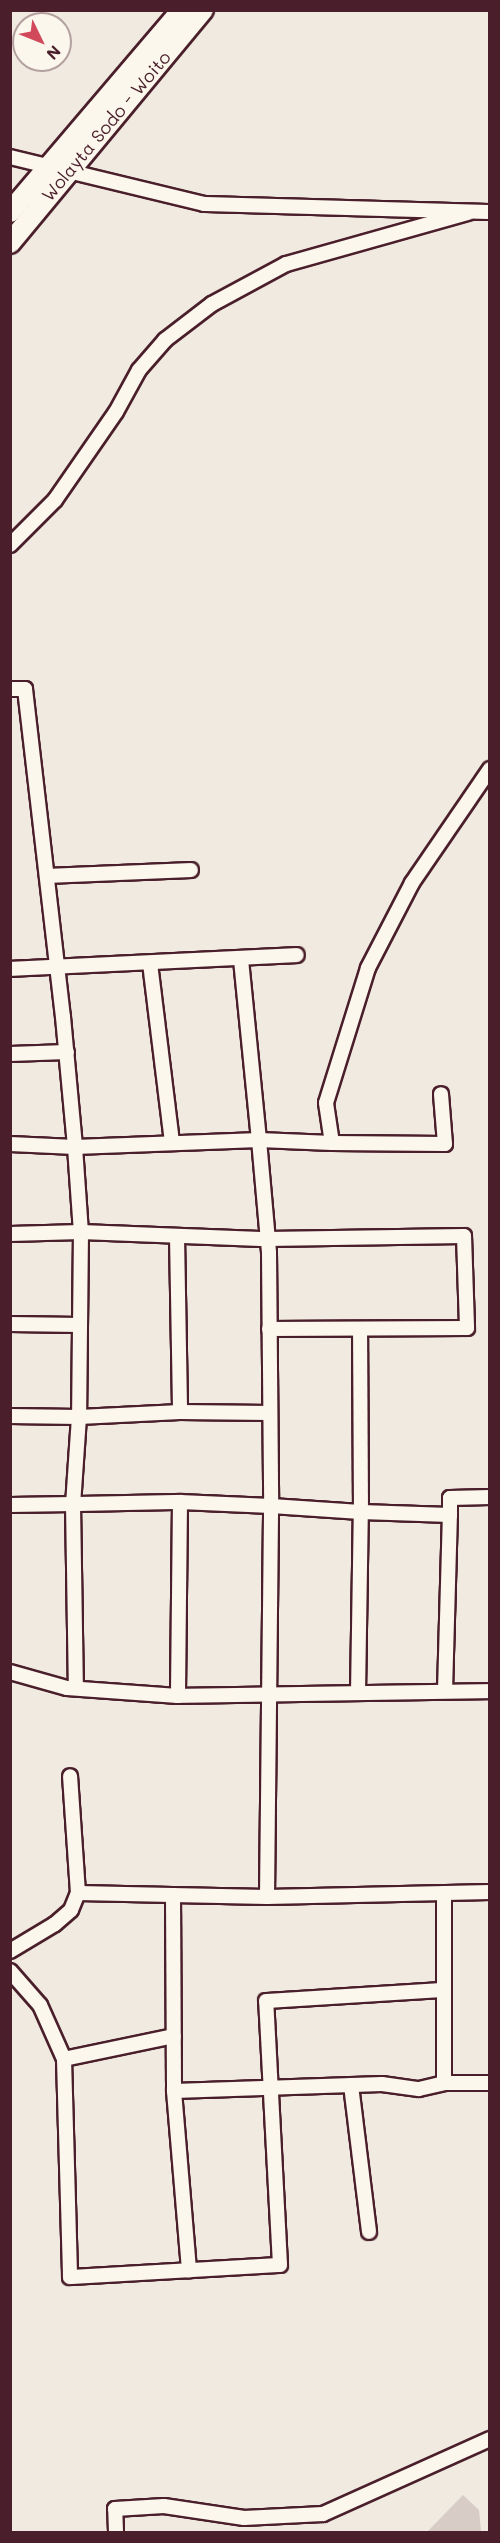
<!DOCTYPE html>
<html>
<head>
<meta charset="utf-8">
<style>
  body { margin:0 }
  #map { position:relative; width:500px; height:2543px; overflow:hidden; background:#f0eae0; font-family:Mali,sans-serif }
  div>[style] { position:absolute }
  .green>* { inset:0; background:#d8ccc6 }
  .roads { filter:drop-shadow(2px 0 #4a1f2b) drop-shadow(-2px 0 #4a1f2b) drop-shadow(0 2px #4a1f2b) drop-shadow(0 -2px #4a1f2b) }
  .minor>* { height:14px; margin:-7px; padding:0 7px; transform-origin:7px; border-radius:7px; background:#fbf7ec }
  .highway>* { height:20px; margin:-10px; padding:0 10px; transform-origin:10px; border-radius:10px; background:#fbf7ec }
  span { translate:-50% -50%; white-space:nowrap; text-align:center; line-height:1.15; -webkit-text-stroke:4.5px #fbf7ec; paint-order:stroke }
  .street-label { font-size:18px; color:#4a1f2b }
  .frame { position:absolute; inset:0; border:12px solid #4a1f2b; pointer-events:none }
  .north { position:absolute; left:12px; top:12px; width:60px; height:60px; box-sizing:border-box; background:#fbf7ec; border:2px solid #b4a19f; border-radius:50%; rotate:133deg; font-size:16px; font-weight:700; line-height:24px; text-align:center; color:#4a1f2b }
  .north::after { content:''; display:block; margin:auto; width:21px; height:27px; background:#d1495b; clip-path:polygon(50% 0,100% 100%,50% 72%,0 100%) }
</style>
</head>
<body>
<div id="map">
  <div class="green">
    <div style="clip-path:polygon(463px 2495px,479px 2510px,481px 2532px,427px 2532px)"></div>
  </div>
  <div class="roads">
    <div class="minor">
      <div style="left:10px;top:157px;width:200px;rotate:13.6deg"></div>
      <div style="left:204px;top:204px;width:286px;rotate:1.6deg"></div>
      <div style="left:10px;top:545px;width:64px;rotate:-45deg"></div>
      <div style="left:55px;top:500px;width:107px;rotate:-55.3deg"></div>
      <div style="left:116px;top:412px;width:48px;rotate:-61.3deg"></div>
      <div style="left:139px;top:370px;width:40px;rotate:-49deg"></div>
      <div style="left:165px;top:340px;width:59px;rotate:-37.5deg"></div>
      <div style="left:212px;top:304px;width:84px;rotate:-28.4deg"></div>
      <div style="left:286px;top:264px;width:189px;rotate:-15.7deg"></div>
      <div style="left:10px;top:689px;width:15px"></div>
      <div style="left:25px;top:689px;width:330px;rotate:83.4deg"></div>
      <div style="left:63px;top:1017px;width:131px;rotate:84.7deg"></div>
      <div style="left:75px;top:1147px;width:85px;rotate:86deg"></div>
      <div style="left:81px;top:1232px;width:185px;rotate:90.6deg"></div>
      <div style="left:79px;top:1417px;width:87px;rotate:93.9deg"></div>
      <div style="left:73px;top:1504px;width:107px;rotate:-1.1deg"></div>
      <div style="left:490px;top:769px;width:138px;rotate:124.4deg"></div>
      <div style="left:412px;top:883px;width:96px;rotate:117.4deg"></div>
      <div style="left:368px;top:968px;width:141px;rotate:107.3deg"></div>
      <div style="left:326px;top:1103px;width:40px;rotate:81.5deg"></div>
      <div style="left:332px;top:1143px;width:73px;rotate:-177.6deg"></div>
      <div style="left:259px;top:1140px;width:113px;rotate:84.9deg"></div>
      <div style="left:269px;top:1253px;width:253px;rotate:89.5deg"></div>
      <div style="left:271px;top:1506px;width:91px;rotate:-177.5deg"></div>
      <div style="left:180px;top:1502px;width:194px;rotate:90.6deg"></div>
      <div style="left:178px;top:1696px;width:312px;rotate:-0.9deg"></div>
      <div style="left:47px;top:876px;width:144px;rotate:-2.4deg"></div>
      <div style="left:150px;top:963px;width:181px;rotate:83deg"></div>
      <div style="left:10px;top:969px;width:287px;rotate:-2.8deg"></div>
      <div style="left:10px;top:1054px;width:57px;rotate:-2deg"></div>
      <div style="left:332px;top:1143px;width:113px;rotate:0.5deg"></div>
      <div style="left:445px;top:1144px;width:50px;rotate:-94.6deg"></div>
      <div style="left:10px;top:1144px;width:65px;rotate:2.6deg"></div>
      <div style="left:75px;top:1147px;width:184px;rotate:-2.2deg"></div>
      <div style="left:259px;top:1140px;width:182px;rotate:-95.7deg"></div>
      <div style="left:10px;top:1234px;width:71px;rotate:-1.6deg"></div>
      <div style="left:81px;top:1232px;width:186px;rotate:2.2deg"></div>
      <div style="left:267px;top:1239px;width:197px;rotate:-0.9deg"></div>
      <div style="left:464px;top:1236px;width:92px;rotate:88.1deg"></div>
      <div style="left:467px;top:1328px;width:198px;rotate:179.7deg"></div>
      <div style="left:177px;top:1236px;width:176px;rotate:89deg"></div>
      <div style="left:180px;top:1412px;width:90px;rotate:0.6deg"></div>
      <div style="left:10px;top:1324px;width:70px;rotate:0.8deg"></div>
      <div style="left:10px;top:1416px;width:69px;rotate:0.8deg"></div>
      <div style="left:79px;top:1417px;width:101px;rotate:-2.8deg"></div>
      <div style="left:10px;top:1505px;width:63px;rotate:-0.9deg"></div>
      <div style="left:73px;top:1504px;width:183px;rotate:89.1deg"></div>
      <div style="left:10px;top:1672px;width:59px;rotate:15.7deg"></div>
      <div style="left:67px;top:1688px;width:111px;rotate:4.1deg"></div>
      <div style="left:445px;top:1691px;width:176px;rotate:-88.4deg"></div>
      <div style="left:358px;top:1693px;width:181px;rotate:-89.1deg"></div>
      <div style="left:361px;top:1512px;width:89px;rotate:1.9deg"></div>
      <div style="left:450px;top:1515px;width:17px;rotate:-90deg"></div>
      <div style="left:450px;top:1498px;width:40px;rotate:-1.4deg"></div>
      <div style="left:78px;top:1893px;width:189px;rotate:1.2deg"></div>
      <div style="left:267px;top:1897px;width:223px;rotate:-1.3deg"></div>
      <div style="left:173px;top:1895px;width:196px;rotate:89.7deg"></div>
      <div style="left:174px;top:2091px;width:208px;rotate:-1.9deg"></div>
      <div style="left:382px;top:2084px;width:37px;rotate:8deg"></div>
      <div style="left:419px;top:2089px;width:26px;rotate:-13deg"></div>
      <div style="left:444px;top:2083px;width:46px"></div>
      <div style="left:267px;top:1897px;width:391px;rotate:-89.4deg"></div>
      <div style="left:271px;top:1506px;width:90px;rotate:3.8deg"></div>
      <div style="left:361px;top:1512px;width:183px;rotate:-90.3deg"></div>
      <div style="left:10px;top:1951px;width:52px;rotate:-31deg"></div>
      <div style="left:55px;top:1924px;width:21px;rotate:-41deg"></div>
      <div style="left:71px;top:1910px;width:18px;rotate:-68deg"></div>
      <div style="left:78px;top:1893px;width:117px;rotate:-93.9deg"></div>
      <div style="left:10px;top:1971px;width:45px;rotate:48.6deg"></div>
      <div style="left:40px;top:2005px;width:59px;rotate:66deg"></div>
      <div style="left:64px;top:2059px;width:112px;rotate:-11.8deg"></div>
      <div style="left:64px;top:2059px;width:218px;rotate:88.4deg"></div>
      <div style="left:70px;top:2277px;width:210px;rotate:-3.3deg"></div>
      <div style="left:280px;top:2265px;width:264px;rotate:-93deg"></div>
      <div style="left:266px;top:2001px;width:177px;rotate:-3.6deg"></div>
      <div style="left:444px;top:2083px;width:190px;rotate:-90deg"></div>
      <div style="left:351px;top:2085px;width:148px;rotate:83deg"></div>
      <div style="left:174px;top:2091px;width:180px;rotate:85.2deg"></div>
      <div style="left:116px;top:2532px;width:23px;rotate:-92deg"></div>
      <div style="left:115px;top:2509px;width:49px;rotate:-3.5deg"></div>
      <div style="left:164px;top:2506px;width:81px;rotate:8.5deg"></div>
      <div style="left:244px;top:2518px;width:79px;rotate:-2.9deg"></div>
      <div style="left:323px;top:2514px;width:183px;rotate:-24.2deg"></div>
    </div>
    <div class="highway">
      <div style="left:10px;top:212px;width:265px;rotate:-49.6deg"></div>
      <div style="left:10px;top:243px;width:303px;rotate:-50.4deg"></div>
    </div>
  </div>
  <div class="street-label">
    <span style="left:106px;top:126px;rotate:-50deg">Wolayta Sodo - Woito</span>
  </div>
  <div class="frame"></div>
  <div class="north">N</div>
</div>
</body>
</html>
